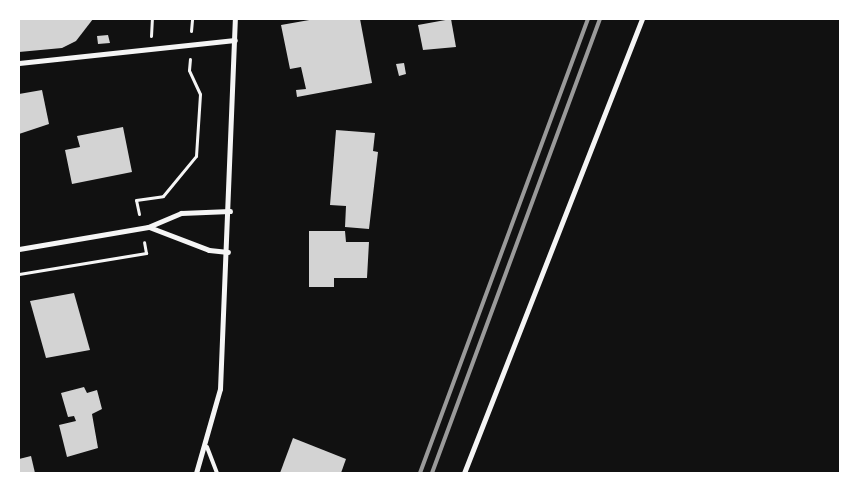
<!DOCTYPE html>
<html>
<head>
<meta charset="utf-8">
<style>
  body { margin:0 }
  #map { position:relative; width:859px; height:492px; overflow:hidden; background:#111; font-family:Roboto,sans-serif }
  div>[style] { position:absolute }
  .building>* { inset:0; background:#d3d3d3 }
  .path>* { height:3px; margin:-1.5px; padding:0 1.5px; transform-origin:1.5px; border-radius:1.5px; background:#f5f5f5 }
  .service>* { height:4px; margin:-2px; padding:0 2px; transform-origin:2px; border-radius:2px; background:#f5f5f5 }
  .minor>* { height:5px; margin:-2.5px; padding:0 2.5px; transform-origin:2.5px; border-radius:2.5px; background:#f5f5f5 }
  .rail>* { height:4px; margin:-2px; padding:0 2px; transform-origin:2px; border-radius:2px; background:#9a9a9a }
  span { translate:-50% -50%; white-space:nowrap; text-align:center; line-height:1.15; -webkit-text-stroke:4px #fff; paint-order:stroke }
  .frame { position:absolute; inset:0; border:20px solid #fff; pointer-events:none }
</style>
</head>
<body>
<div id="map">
  <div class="building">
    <div style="clip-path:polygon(19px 19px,93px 19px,76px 41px,62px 48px,19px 52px)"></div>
    <div style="clip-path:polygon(315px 19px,360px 19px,372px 83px,297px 97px,296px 90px,306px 89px,301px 67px,290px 69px,281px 25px)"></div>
    <div style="clip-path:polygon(451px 19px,456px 47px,423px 50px,418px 25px)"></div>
    <div style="clip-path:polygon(108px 35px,110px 43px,98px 44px,97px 36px)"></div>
    <div style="clip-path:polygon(404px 63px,406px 74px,399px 76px,396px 64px)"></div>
    <div style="clip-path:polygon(42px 90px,49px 124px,19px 134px,19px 94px)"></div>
    <div style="clip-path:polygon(123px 127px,132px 172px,72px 184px,65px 150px,80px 147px,77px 136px)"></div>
    <div style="clip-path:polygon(336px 130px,375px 133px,373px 151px,378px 152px,369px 229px,345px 227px,346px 206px,330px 205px)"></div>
    <div style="clip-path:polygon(309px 231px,345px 231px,346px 242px,369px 242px,367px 278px,334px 278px,334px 287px,309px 287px)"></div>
    <div style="clip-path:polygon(74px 293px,90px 350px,46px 358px,30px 301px)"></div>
    <div style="clip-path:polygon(84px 387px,87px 393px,97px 390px,102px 409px,92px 414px,98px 448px,67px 457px,59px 425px,76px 421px,74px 416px,68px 417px,61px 393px)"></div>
    <div style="clip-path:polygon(293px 438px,346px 459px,341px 473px,280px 473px)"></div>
    <div style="clip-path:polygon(31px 456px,35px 473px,19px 473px,19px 459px)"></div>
  </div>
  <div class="path">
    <div style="left:191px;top:31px;width:12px;rotate:-85deg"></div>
    <div style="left:151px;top:36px;width:17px;rotate:-87deg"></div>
    <div style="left:139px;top:214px;width:14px;rotate:-102deg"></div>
    <div style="left:136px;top:200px;width:27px;rotate:-8deg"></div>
    <div style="left:163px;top:196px;width:52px;rotate:-50.5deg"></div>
    <div style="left:196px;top:156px;width:62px;rotate:-86.3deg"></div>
    <div style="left:200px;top:94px;width:26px;rotate:-115deg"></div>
    <div style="left:189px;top:70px;width:11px;rotate:-85deg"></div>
    <div style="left:19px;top:274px;width:129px;rotate:-9.4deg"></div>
    <div style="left:146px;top:253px;width:11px;rotate:-100deg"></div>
  </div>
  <div class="service">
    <div style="left:207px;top:447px;width:28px;rotate:69deg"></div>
  </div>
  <div class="minor">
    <div style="left:19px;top:63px;width:217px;rotate:-6.1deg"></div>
    <div style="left:149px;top:227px;width:64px;rotate:21deg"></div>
    <div style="left:209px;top:250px;width:19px;rotate:6deg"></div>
    <div style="left:19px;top:249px;width:131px;rotate:-9.7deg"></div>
    <div style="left:148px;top:227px;width:36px;rotate:-23deg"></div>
    <div style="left:181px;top:213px;width:49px;rotate:-2.3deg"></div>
    <div style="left:196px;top:473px;width:87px;rotate:-74.1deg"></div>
    <div style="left:220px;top:389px;width:370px;rotate:-87.7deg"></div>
    <div style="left:464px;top:473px;width:488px;rotate:-68.6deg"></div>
  </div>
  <div class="rail">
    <div style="left:420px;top:473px;width:484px;rotate:-69.7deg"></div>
    <div style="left:432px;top:473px;width:484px;rotate:-69.7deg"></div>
  </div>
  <div class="frame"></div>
</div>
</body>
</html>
